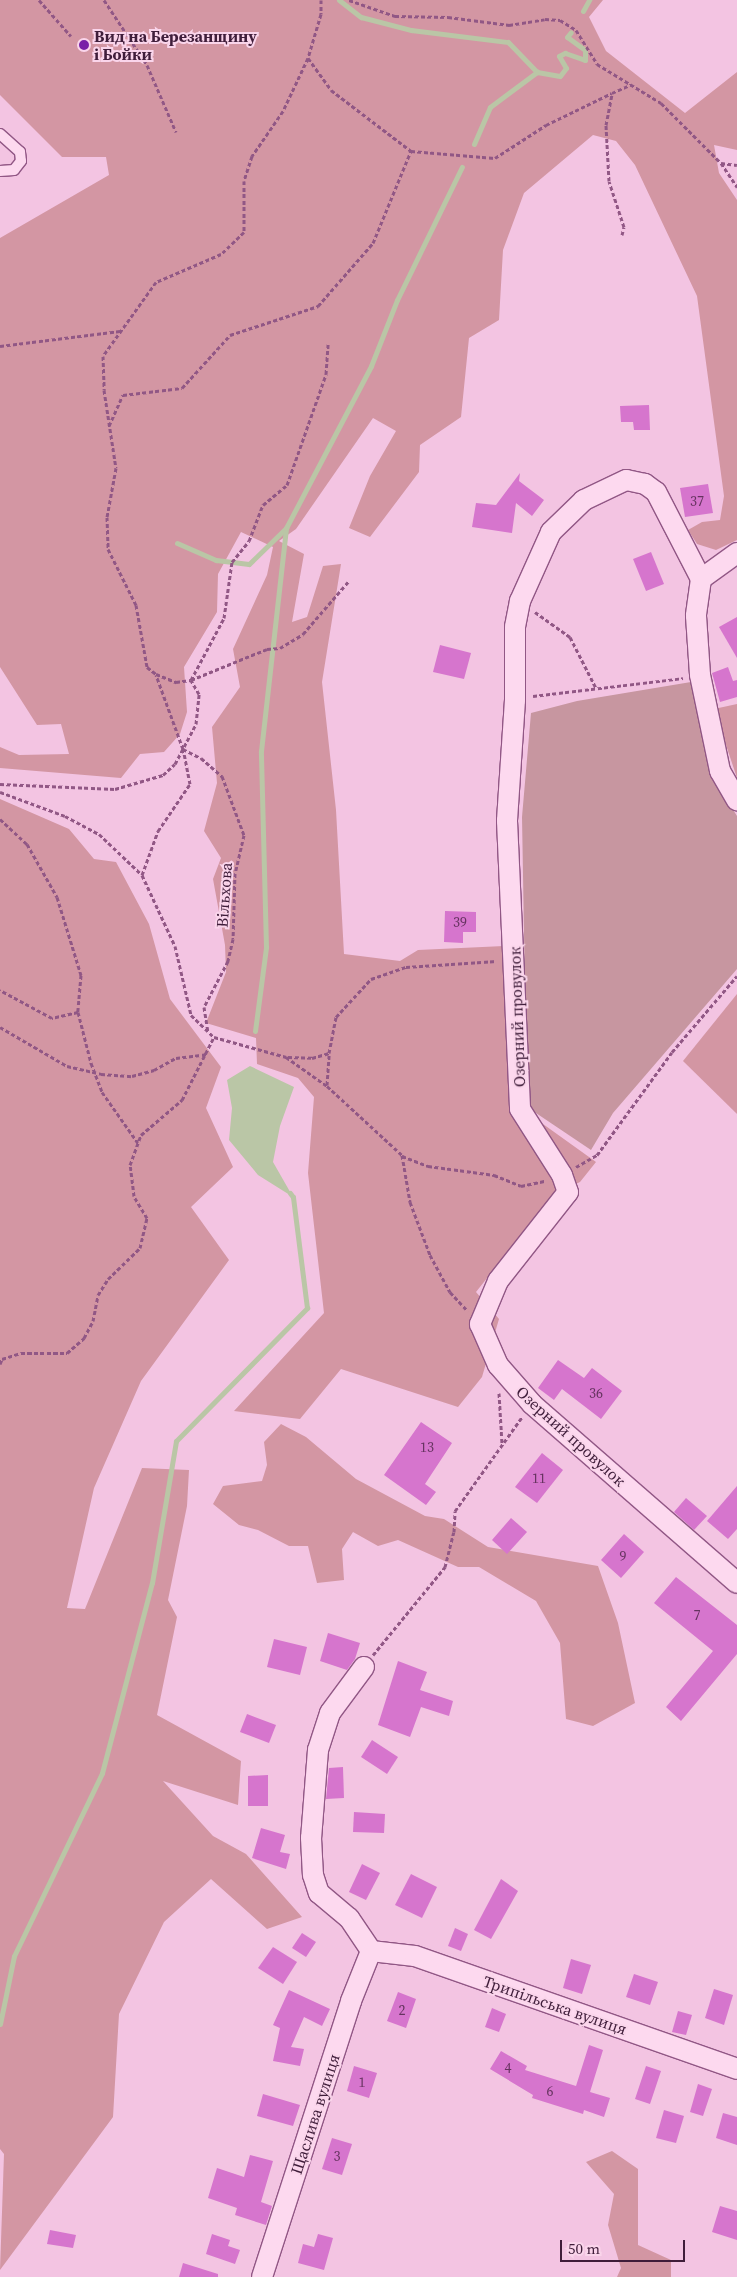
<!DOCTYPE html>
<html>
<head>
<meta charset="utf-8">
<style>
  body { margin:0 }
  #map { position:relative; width:737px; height:2277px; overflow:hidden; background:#f3c4e2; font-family:"Source Serif 4",serif }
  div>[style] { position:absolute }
  .green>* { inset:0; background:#d396a3 }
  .cemetery>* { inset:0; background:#c796a0 }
  .water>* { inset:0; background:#bac6a6 }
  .stream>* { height:5px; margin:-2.5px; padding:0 2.5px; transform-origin:2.5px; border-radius:2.5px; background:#bac6a6 }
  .building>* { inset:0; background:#d675cd }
  .path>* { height:3px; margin-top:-1.5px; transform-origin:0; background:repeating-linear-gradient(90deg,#915785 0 4px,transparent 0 6.5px) }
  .roads { filter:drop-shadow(1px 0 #915785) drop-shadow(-1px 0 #915785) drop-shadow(0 1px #915785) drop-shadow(0 -1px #915785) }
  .lane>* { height:10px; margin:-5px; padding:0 5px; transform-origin:5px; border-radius:5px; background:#fdd9ef }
  .street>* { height:20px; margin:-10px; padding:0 10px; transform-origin:10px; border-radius:10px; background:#fdd9ef }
  .dots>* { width:14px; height:14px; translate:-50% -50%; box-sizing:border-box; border:2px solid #fad5eb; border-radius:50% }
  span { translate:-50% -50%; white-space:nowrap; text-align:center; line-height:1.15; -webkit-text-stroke:4px #fad5eb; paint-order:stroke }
  .number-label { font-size:14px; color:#65335f }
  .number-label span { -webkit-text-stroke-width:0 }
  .poi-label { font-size:16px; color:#3f1d3a; font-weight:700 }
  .left { translate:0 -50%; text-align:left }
  .street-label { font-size:16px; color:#3f1d3a }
  .scale { position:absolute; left:560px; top:2240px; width:125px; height:22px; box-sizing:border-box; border:2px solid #3f1d3a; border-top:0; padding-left:6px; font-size:15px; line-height:18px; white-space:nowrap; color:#3f1d3a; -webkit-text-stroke:4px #fad5eb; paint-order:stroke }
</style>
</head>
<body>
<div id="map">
  <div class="green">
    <div style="clip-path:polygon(0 0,603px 0,589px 17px,606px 51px,685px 113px,737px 72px,737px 150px,714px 145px,719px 173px,737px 200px,737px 540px,716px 550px,697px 544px,688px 530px,702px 522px,720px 520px,724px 496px,697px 296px,635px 165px,616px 141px,593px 135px,524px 193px,503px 250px,499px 320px,469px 338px,461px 417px,420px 445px,419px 472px,370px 537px,349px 528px,370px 476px,396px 431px,373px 418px,296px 529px,279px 541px,304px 554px,292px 622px,307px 617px,323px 566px,341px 564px,322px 682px,336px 810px,344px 954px,400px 961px,418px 950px,504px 946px,510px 1105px,529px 1114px,596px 1162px,580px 1182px,553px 1195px,476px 1292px,499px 1319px,482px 1377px,458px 1407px,341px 1369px,300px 1419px,234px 1411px,324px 1313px,308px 1173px,314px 1097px,298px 1078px,257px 1064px,256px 1038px,206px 1023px,226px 972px,225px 945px,213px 879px,221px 858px,204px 831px,217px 783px,212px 727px,240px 687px,233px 649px,267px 575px,273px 547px,241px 532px,218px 574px,217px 612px,184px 667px,187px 712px,180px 734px,164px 752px,140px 754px,121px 778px,0 768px,0 747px,19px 755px,69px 754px,61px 724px,37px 725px,0 667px,0 238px,109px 175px,106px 157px,62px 157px,0 95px)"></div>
    <div style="clip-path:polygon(737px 704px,737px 778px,714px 709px)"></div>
    <div style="clip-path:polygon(0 799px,69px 829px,94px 859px,116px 862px,149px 924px,170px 999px,221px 1067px,206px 1108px,233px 1167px,191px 1207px,229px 1260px,141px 1381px,94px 1488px,67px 1608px,85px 1609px,142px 1468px,189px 1470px,187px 1506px,168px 1600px,177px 1617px,157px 1715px,241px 1761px,238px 1805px,163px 1781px,213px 1836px,246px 1854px,302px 1917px,267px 1929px,211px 1879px,164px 1922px,119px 2014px,113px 2117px,0 2270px,4px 2154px,0 2149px)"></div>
    <div style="clip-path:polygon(737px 994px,737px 1114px,683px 1061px)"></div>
    <div style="clip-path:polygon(281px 1424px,306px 1437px,356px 1479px,425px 1516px,444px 1519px,488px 1547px,598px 1566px,618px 1623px,635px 1703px,593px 1726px,566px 1719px,560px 1643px,536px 1601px,479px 1567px,458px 1567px,398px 1540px,378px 1546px,353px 1532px,342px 1549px,344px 1580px,317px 1583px,308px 1546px,289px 1546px,258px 1530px,239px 1525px,213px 1504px,223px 1486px,262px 1481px,267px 1465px,264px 1442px)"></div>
    <div style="clip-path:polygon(612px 2151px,638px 2169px,638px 2245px,671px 2260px,671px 2277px,617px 2277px,621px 2268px,608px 2225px,614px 2194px,586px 2162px)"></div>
  </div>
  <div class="cemetery">
    <div style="clip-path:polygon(697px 681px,713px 778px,737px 816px,737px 969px,613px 1113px,591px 1150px,527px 1107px,522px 817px,531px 713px,577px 701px)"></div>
  </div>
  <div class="water">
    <div style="clip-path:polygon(250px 1066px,294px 1087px,280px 1126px,273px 1162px,293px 1197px,258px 1175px,229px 1140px,232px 1108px,227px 1080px)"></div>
  </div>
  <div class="stream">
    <div style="left:339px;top:0;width:28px;rotate:38deg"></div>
    <div style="left:361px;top:17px;width:52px;rotate:14.6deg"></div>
    <div style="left:411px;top:30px;width:98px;rotate:7.1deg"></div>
    <div style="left:508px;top:42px;width:42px;rotate:46deg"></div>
    <div style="left:583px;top:11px;width:13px;rotate:-61deg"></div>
    <div style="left:474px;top:144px;width:40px;rotate:-66.6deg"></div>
    <div style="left:490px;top:107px;width:59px;rotate:-36.7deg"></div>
    <div style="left:537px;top:72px;width:23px;rotate:10deg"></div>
    <div style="left:560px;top:76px;width:10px;rotate:-53deg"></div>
    <div style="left:566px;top:68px;width:14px;rotate:-120deg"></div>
    <div style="left:559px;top:56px;width:7px;rotate:-27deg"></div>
    <div style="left:565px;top:53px;width:21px;rotate:19deg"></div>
    <div style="left:585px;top:60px;width:10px;rotate:-90deg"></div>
    <div style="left:585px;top:50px;width:22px;rotate:-144deg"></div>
    <div style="left:567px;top:37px;width:6px;rotate:-51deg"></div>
    <div style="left:177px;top:543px;width:43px;rotate:23.6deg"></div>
    <div style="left:216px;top:560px;width:33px;rotate:7deg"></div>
    <div style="left:249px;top:564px;width:52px;rotate:-44.2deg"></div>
    <div style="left:255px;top:1031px;width:85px;rotate:-82.5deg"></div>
    <div style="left:266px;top:947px;width:196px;rotate:-91.5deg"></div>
    <div style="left:261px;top:751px;width:224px;rotate:-83.6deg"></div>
    <div style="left:286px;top:528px;width:183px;rotate:-62.3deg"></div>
    <div style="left:371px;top:366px;width:71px;rotate:-68.5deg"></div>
    <div style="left:397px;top:300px;width:148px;rotate:-64deg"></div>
    <div style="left:0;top:2024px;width:69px;rotate:-78.4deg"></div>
    <div style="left:14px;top:1956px;width:203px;rotate:-64.3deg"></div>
    <div style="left:102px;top:1773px;width:196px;rotate:-75.3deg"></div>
    <div style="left:152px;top:1583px;width:144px;rotate:-80.4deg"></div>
    <div style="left:176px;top:1441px;width:187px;rotate:-45.4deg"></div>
    <div style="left:307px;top:1308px;width:112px;rotate:-97.2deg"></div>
    <div style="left:293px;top:1197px;width:5px;rotate:-127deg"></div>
  </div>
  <div class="building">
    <div style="clip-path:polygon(649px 405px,650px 430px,634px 430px,633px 422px,621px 422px,620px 406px)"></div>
    <div style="clip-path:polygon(520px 473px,519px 481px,544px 500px,532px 516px,516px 503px,512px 533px,472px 527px,476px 503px,496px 505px)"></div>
    <div style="clip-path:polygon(708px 484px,713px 513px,685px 517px,680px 488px)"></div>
    <div style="clip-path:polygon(651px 552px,664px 584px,646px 591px,633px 559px)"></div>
    <div style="clip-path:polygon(737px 617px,737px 658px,719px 627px)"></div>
    <div style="clip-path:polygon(440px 645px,471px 653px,464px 679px,433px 672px)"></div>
    <div style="clip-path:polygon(728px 667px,733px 681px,737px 680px,737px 697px,720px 702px,712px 673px)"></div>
    <div style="clip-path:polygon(445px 911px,476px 912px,476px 932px,463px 932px,463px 943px,444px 942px)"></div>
    <div style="clip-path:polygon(558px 1360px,584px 1378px,592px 1368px,622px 1391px,601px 1419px,562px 1389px,554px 1400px,538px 1388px)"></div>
    <div style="clip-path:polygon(421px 1422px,452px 1443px,425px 1484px,436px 1492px,426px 1505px,384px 1475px)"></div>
    <div style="clip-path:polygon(542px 1453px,563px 1470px,537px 1503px,515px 1487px)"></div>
    <div style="clip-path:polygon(737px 1486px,737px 1529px,728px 1539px,707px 1521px)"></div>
    <div style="clip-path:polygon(686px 1498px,707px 1516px,694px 1530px,674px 1512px)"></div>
    <div style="clip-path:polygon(511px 1518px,527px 1532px,507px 1554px,492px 1540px)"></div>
    <div style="clip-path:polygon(624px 1534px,644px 1552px,621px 1578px,601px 1560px)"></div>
    <div style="clip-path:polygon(676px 1577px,737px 1625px,737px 1654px,681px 1721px,666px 1707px,713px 1651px,654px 1603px)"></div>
    <div style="clip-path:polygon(328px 1633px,360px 1643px,355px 1659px,347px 1670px,320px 1661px)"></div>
    <div style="clip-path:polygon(274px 1639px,307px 1647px,300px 1675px,267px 1667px)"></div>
    <div style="clip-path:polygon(398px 1661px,427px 1672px,420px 1690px,453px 1701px,449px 1716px,421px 1707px,410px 1737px,378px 1725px)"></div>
    <div style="clip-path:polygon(247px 1714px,276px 1725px,269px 1743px,240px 1732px)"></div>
    <div style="clip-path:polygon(372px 1740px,398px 1757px,387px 1774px,361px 1757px)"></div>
    <div style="clip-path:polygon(343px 1767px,344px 1798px,326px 1799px,329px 1768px)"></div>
    <div style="clip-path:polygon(268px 1775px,268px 1806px,248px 1806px,248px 1776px)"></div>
    <div style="clip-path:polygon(354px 1812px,385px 1814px,384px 1833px,353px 1832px)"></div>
    <div style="clip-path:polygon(261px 1828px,285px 1835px,280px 1852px,290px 1854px,286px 1869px,252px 1858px)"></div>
    <div style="clip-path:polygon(362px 1864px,380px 1873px,366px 1900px,349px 1892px)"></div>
    <div style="clip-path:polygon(411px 1874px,437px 1887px,422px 1918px,395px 1905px)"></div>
    <div style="clip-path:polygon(501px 1879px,518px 1891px,491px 1939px,474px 1930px)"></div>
    <div style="clip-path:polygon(455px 1928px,468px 1934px,461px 1951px,448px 1946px)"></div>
    <div style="clip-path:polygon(302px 1933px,316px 1942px,306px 1957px,292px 1948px)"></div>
    <div style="clip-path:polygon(273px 1947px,297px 1962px,283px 1984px,258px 1968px)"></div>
    <div style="clip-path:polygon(571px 1959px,591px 1965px,582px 1994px,563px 1988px)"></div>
    <div style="clip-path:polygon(634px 1974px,658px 1982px,650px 2005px,626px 1997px)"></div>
    <div style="clip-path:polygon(714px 1989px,733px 1995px,724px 2025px,705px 2018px)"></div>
    <div style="clip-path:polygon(289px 1990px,330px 2009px,322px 2026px,304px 2017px,291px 2047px,304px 2049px,300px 2066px,273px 2061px,280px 2028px,273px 2025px)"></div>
    <div style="clip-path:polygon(398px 1992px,416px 1999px,406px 2028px,387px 2021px)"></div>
    <div style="clip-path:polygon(492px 2008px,506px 2014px,499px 2032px,485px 2027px)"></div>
    <div style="clip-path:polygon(678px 2011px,692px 2015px,686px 2035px,672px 2032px)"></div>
    <div style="clip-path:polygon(589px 2045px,603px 2050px,590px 2092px,610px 2098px,604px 2117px,584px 2110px,583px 2114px,532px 2098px,533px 2095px,490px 2069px,501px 2051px,527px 2066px,525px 2070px,576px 2086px)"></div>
    <div style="clip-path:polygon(354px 2066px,377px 2073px,369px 2098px,347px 2091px)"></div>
    <div style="clip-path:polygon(646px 2066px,661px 2071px,650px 2104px,635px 2099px)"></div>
    <div style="clip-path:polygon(698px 2084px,712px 2089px,703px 2116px,690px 2112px)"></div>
    <div style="clip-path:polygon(263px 2094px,300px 2105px,293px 2126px,257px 2116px)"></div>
    <div style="clip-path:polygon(664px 2110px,684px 2116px,676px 2143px,656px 2138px)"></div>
    <div style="clip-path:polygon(723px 2113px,737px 2117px,737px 2145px,716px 2138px)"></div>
    <div style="clip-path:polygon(332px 2138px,352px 2144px,342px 2175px,322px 2169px)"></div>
    <div style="clip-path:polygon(250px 2155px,273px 2161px,261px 2202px,272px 2206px,266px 2225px,235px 2215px,237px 2208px,208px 2198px,217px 2168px,244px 2177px)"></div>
    <div style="clip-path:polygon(720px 2206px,737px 2211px,737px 2240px,712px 2232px)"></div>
    <div style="clip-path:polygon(50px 2230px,76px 2235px,73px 2248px,47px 2244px)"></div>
    <div style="clip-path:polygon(212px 2234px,230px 2240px,228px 2246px,240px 2250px,235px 2264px,206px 2254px)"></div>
    <div style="clip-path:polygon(318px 2234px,333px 2238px,324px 2270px,298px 2263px,303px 2244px,314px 2247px)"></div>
    <div style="clip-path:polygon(183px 2263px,218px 2274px,218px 2277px,179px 2277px)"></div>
  </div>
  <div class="path">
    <div style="left:39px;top:0;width:48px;rotate:48.4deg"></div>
    <div style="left:104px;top:0;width:78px;rotate:56.5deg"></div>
    <div style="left:147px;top:65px;width:73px;rotate:66.6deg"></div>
    <div style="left:321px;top:0;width:14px;rotate:90deg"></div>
    <div style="left:321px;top:14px;width:46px;rotate:106.5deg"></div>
    <div style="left:308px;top:58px;width:59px;rotate:115.3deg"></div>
    <div style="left:283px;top:111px;width:55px;rotate:124.6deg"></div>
    <div style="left:252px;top:156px;width:26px;rotate:108deg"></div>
    <div style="left:244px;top:181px;width:51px;rotate:90deg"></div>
    <div style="left:244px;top:232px;width:32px;rotate:136deg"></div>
    <div style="left:221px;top:254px;width:71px;rotate:156.7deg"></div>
    <div style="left:156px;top:282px;width:91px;rotate:125.6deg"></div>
    <div style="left:103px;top:356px;width:34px;rotate:88deg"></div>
    <div style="left:104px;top:390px;width:79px;rotate:81.3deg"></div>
    <div style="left:116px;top:468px;width:50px;rotate:100.4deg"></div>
    <div style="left:107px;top:517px;width:32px;rotate:88deg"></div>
    <div style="left:108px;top:549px;width:63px;rotate:63.4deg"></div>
    <div style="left:136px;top:605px;width:63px;rotate:79.9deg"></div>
    <div style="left:147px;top:667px;width:11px;rotate:38deg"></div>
    <div style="left:156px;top:674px;width:22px;rotate:22deg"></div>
    <div style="left:176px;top:682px;width:15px;rotate:-8deg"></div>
    <div style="left:191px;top:680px;width:82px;rotate:-22.2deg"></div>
    <div style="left:267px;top:649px;width:13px;rotate:-4deg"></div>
    <div style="left:280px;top:648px;width:27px;rotate:-31deg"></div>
    <div style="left:303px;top:634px;width:69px;rotate:-49.1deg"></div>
    <div style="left:349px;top:0;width:49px;rotate:19.2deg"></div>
    <div style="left:395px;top:16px;width:53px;rotate:1.1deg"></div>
    <div style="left:448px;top:17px;width:62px;rotate:7.5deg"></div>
    <div style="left:509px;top:25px;width:36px;rotate:-9deg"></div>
    <div style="left:545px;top:19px;width:15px;rotate:4deg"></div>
    <div style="left:560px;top:20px;width:19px;rotate:32deg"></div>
    <div style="left:576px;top:30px;width:40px;rotate:58deg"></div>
    <div style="left:597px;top:64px;width:75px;rotate:31.4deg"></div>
    <div style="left:661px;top:103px;width:85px;rotate:45deg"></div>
    <div style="left:721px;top:163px;width:29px;rotate:56deg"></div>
    <div style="left:308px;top:58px;width:39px;rotate:54deg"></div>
    <div style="left:331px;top:90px;width:101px;rotate:37.3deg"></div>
    <div style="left:721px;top:163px;width:16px;rotate:7deg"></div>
    <div style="left:622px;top:235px;width:8px;rotate:-76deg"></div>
    <div style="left:624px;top:227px;width:48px;rotate:-108.1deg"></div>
    <div style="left:609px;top:181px;width:56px;rotate:-93.1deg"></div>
    <div style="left:606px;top:125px;width:33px;rotate:-79deg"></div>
    <div style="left:612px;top:93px;width:20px;rotate:-24deg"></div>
    <div style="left:0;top:346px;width:121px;rotate:-7.1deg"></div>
    <div style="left:109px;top:426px;width:34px;rotate:-66deg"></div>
    <div style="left:123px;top:395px;width:59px;rotate:-6.8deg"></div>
    <div style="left:182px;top:388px;width:72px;rotate:-47.8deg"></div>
    <div style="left:230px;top:335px;width:93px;rotate:-18.2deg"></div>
    <div style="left:318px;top:306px;width:84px;rotate:-48.9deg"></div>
    <div style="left:373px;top:243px;width:100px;rotate:-67.6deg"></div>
    <div style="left:411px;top:151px;width:84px;rotate:4.8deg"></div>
    <div style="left:495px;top:158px;width:61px;rotate:-32.9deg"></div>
    <div style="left:546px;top:125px;width:73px;rotate:-25.9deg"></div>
    <div style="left:535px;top:612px;width:43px;rotate:35.5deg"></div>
    <div style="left:570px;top:637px;width:57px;rotate:63deg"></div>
    <div style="left:191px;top:680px;width:70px;rotate:-62deg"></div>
    <div style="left:224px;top:618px;width:57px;rotate:-81.9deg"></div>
    <div style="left:232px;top:562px;width:27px;rotate:-51deg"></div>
    <div style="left:249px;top:541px;width:39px;rotate:-69deg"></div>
    <div style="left:263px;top:505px;width:31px;rotate:-40deg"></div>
    <div style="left:287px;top:485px;width:118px;rotate:-70.6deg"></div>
    <div style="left:326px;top:374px;width:30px;rotate:-86deg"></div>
    <div style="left:533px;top:696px;width:151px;rotate:-6.8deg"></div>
    <div style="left:183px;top:749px;width:20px;rotate:27deg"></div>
    <div style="left:201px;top:758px;width:28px;rotate:41deg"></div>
    <div style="left:222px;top:776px;width:63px;rotate:69.6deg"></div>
    <div style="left:244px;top:835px;width:39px;rotate:103deg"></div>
    <div style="left:235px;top:873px;width:66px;rotate:91.7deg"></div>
    <div style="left:233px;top:939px;width:23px;rotate:103deg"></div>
    <div style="left:228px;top:961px;width:52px;rotate:117.6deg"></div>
    <div style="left:204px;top:1007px;width:24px;rotate:81deg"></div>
    <div style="left:0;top:784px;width:115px;rotate:2.5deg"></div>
    <div style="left:115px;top:789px;width:50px;rotate:-16.3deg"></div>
    <div style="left:163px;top:775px;width:16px;rotate:-43deg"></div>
    <div style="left:175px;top:764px;width:45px;rotate:-62.3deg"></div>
    <div style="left:196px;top:724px;width:30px;rotate:-84deg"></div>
    <div style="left:199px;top:694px;width:16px;rotate:-120deg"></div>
    <div style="left:0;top:792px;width:69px;rotate:20.3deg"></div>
    <div style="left:65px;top:816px;width:38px;rotate:28deg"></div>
    <div style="left:99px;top:834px;width:59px;rotate:43.6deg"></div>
    <div style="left:142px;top:875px;width:78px;rotate:65.1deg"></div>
    <div style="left:175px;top:946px;width:71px;rotate:76.9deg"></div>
    <div style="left:191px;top:1015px;width:32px;rotate:44deg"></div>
    <div style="left:214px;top:1037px;width:75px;rotate:15.5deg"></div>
    <div style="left:286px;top:1057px;width:50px;rotate:35.3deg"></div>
    <div style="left:327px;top:1086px;width:102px;rotate:42.6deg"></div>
    <div style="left:402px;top:1155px;width:48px;rotate:80.3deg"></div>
    <div style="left:410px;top:1202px;width:57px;rotate:69.3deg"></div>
    <div style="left:430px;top:1255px;width:42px;rotate:61.6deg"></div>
    <div style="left:450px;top:1292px;width:26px;rotate:47deg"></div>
    <div style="left:0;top:819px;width:37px;rotate:43deg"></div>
    <div style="left:27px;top:844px;width:61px;rotate:60.5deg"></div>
    <div style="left:57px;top:897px;width:82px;rotate:72.9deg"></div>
    <div style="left:81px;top:975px;width:37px;rotate:95deg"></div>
    <div style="left:78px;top:1012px;width:27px;rotate:167deg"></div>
    <div style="left:52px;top:1018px;width:59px;rotate:-151.7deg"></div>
    <div style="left:142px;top:875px;width:47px;rotate:-70deg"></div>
    <div style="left:158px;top:831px;width:57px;rotate:-55.8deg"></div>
    <div style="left:190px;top:784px;width:36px;rotate:-101deg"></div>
    <div style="left:183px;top:749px;width:79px;rotate:-110deg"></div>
    <div style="left:78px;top:1012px;width:53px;rotate:75.7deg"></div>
    <div style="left:91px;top:1063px;width:31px;rotate:69deg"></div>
    <div style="left:102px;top:1092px;width:62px;rotate:54.8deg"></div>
    <div style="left:0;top:1027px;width:78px;rotate:30.2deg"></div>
    <div style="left:67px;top:1066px;width:35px;rotate:13deg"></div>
    <div style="left:101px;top:1074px;width:31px;rotate:4deg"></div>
    <div style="left:132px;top:1076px;width:23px;rotate:-15deg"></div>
    <div style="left:154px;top:1070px;width:25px;rotate:-29deg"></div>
    <div style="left:176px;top:1058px;width:31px;rotate:-7deg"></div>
    <div style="left:288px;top:1057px;width:24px;rotate:2deg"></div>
    <div style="left:312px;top:1058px;width:18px;rotate:-16deg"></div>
    <div style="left:327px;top:1085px;width:32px;rotate:-86deg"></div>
    <div style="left:329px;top:1053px;width:37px;rotate:-79deg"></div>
    <div style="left:336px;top:1017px;width:52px;rotate:-47.4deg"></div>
    <div style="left:371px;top:979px;width:37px;rotate:-19deg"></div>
    <div style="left:406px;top:967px;width:91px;rotate:-3.8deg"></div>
    <div style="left:402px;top:1156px;width:28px;rotate:21deg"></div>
    <div style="left:428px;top:1166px;width:67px;rotate:7.8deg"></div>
    <div style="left:494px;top:1175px;width:29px;rotate:22deg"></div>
    <div style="left:521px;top:1186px;width:25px;rotate:-12deg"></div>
    <div style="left:576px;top:1167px;width:24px;rotate:-30deg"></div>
    <div style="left:597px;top:1155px;width:127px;rotate:-53.9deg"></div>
    <div style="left:672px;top:1052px;width:100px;rotate:-49.5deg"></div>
    <div style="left:0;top:1364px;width:5px;rotate:-68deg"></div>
    <div style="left:2px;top:1359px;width:20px;rotate:-18deg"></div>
    <div style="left:21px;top:1353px;width:46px"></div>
    <div style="left:67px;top:1353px;width:23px;rotate:-41deg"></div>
    <div style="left:84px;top:1338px;width:19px;rotate:-62deg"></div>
    <div style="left:93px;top:1321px;width:26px;rotate:-79deg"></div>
    <div style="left:98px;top:1295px;width:19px;rotate:-58deg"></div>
    <div style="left:108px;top:1279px;width:45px;rotate:-44.1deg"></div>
    <div style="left:140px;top:1248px;width:31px;rotate:-77deg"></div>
    <div style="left:147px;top:1218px;width:26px;rotate:-121deg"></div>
    <div style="left:134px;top:1196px;width:31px;rotate:-97deg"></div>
    <div style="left:130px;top:1165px;width:32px;rotate:-70deg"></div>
    <div style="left:141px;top:1135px;width:54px;rotate:-40.5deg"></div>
    <div style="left:182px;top:1100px;width:71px;rotate:-63.1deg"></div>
    <div style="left:499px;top:1393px;width:51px;rotate:86.6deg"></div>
    <div style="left:373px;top:1655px;width:114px;rotate:-50.7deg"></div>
    <div style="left:445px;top:1567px;width:36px;rotate:-76deg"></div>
    <div style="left:454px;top:1532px;width:21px;rotate:-87deg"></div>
    <div style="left:455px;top:1511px;width:115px;rotate:-54.5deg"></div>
  </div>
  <div class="roads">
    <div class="lane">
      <div style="left:0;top:134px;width:27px;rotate:42deg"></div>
      <div style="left:20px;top:152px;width:9px;rotate:84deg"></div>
      <div style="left:21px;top:161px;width:11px;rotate:128deg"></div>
      <div style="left:14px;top:170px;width:14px;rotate:176deg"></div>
    </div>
    <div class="street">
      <div style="left:737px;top:553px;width:44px;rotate:144.2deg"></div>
      <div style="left:701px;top:579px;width:37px;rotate:98deg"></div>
      <div style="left:696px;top:616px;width:59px;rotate:86.1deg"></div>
      <div style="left:700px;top:675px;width:98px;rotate:78.2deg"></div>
      <div style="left:720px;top:771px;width:34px;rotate:60deg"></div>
      <div style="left:701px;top:579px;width:98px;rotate:-117.3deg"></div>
      <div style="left:656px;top:492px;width:14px;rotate:-144deg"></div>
      <div style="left:645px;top:484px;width:19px;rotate:-168deg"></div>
      <div style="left:626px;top:480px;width:47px;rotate:154.5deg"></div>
      <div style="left:584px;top:500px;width:46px;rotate:135.9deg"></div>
      <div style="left:551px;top:532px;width:76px;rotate:114.2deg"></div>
      <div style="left:520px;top:601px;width:26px;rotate:101deg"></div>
      <div style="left:515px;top:627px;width:73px;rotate:90deg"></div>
      <div style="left:515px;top:700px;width:121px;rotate:93.8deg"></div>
      <div style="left:507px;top:821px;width:288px;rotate:87.4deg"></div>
      <div style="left:520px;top:1109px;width:78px;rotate:57.5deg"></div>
      <div style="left:562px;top:1175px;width:18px;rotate:71deg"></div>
      <div style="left:568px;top:1192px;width:113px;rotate:128.2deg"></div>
      <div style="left:498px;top:1281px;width:47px;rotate:112.7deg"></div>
      <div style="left:480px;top:1324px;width:45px;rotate:66.3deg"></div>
      <div style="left:498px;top:1365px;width:52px;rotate:48.9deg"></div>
      <div style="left:532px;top:1404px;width:272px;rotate:41.1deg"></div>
      <div style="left:364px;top:1667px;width:57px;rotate:126.5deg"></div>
      <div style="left:330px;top:1713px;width:39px;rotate:108deg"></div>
      <div style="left:318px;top:1750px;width:88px;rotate:94.5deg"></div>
      <div style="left:311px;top:1838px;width:37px;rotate:87deg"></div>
      <div style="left:313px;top:1875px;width:19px;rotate:72deg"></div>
      <div style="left:319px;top:1893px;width:39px;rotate:40deg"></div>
      <div style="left:349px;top:1918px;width:40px;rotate:56deg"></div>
      <div style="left:371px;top:1951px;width:44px;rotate:6.5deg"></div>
      <div style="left:415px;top:1956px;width:341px;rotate:19.3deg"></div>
      <div style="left:262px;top:2277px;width:290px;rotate:-72.1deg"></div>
      <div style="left:351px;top:2001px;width:54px;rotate:-68.2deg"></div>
    </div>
  </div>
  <div class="dots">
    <div style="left:84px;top:45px;background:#7a20a7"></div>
  </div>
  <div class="number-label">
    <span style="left:697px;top:501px">37</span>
    <span style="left:460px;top:922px">39</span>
    <span style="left:596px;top:1393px">36</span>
    <span style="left:427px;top:1447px">13</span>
    <span style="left:539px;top:1478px">11</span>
    <span style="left:623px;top:1556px">9</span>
    <span style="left:697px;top:1615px">7</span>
    <span style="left:402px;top:2010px">2</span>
    <span style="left:508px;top:2068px">4</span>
    <span style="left:362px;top:2082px">1</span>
    <span style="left:550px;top:2091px">6</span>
    <span style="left:337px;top:2156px">3</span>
  </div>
  <div class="poi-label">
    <span class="left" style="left:94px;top:45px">Вид на Березанщину<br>і Бойки</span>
  </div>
  <div class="street-label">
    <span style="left:224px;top:895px;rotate:-86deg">Вільхова</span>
    <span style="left:517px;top:1017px;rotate:-92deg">Озерний провулок</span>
    <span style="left:571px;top:1436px;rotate:42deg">Озерний провулок</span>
    <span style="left:555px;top:2005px;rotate:19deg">Трипільська вулиця</span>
    <span style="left:315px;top:2114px;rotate:-72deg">Щаслива вулиця</span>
  </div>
  <div class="scale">50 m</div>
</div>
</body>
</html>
